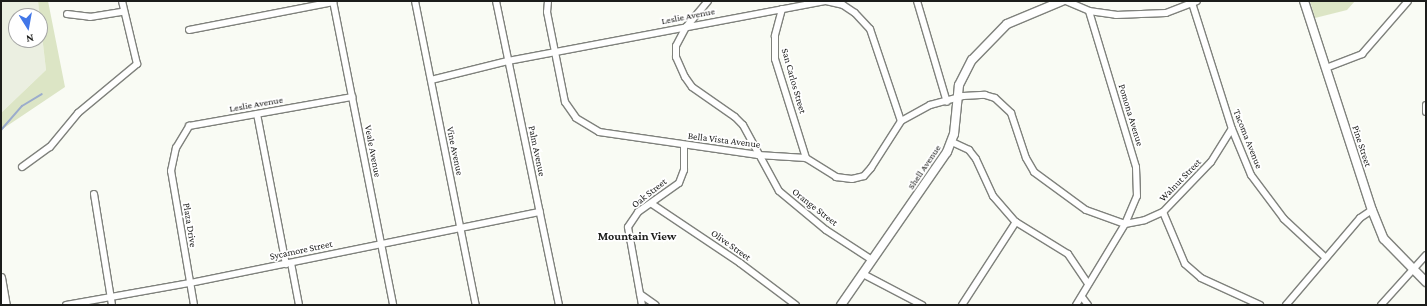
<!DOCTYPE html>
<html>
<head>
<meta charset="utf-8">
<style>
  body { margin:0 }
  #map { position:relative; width:1427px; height:306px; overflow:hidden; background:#f9fbf4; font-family:"Crimson Pro",serif }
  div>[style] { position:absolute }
  .built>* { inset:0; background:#ebefe1 }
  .green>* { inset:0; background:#dce5c5 }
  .stream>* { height:2px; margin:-1px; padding:0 1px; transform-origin:1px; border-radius:1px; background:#9baccc }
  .roads { filter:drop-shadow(1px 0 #7f817c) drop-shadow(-1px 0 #7f817c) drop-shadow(0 1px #7f817c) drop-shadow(0 -1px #7f817c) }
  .street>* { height:6px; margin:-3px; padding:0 3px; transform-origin:3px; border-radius:3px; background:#fff }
  .secondary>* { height:8px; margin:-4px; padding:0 4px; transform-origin:4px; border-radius:4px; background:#fff }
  span { translate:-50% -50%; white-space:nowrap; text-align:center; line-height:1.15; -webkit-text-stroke:3.5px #fff; paint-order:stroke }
  .street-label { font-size:10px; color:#1c1d1b }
  .quarter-label { font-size:12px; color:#1c1d1b; font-weight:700 }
  .frame { position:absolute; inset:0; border:2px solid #1c1d1b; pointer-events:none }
  .north { position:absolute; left:8px; top:8px; width:40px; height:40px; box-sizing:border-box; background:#fff; border:1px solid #a4a5a4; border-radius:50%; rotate:169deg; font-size:11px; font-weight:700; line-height:16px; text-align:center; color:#1c1d1b }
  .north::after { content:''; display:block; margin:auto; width:14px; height:18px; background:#4277e8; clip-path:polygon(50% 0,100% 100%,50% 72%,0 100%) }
</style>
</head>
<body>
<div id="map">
  <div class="built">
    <div style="clip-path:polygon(1px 1px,38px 1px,40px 16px,16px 16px,16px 40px,40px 40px,40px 19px,46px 70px,1px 113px)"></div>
  </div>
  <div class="green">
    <div style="clip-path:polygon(38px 1px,48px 1px,65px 87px,1px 130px,1px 113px,46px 70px)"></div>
    <div style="clip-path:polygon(1310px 1px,1355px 1px,1347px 10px,1315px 18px)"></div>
  </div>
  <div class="stream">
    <div style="left:1px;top:130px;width:32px;rotate:-49deg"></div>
    <div style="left:22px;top:106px;width:23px;rotate:-31deg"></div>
  </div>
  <div class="roads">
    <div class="street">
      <div style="left:333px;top:1px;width:310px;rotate:78.8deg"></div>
      <div style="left:415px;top:1px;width:310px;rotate:78.7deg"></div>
      <div style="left:496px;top:1px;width:310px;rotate:78.3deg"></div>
      <div style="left:548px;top:1px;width:11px;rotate:95deg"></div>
      <div style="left:547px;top:12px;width:92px;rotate:78.7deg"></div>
      <div style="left:565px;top:102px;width:19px;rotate:55deg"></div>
      <div style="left:576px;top:118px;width:27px;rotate:31deg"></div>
      <div style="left:599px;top:132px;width:161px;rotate:8.2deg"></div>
      <div style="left:758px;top:155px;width:48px;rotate:3.6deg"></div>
      <div style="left:806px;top:158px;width:36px;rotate:32deg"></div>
      <div style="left:836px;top:177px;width:16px;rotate:7deg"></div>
      <div style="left:852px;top:179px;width:12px;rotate:-14deg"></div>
      <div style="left:864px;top:176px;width:11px;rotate:-49deg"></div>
      <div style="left:871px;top:168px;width:56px;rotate:-57.4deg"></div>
      <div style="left:901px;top:121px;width:33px;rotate:-29deg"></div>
      <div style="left:930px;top:105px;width:34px;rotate:-15deg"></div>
      <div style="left:963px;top:96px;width:22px;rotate:-3deg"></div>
      <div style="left:985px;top:95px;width:10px;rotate:17deg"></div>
      <div style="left:995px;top:98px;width:22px;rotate:43deg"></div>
      <div style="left:1011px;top:113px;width:47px;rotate:71.6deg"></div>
      <div style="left:1026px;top:158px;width:16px;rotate:60deg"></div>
      <div style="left:1034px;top:172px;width:64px;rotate:36.2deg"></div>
      <div style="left:1086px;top:210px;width:41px;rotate:19.7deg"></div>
      <div style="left:1125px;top:224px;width:30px;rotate:-67deg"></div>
      <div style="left:1137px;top:196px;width:29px;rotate:-92deg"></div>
      <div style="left:1136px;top:167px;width:163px;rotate:-106.8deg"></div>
      <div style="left:708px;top:1px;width:34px;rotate:130deg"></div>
      <div style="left:686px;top:27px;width:21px;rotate:118deg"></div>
      <div style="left:676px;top:46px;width:11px;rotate:90deg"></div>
      <div style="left:676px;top:57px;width:22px;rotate:66deg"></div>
      <div style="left:685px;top:77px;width:12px;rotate:55deg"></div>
      <div style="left:692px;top:87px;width:52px;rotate:34.9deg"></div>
      <div style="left:735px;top:117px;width:11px;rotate:45deg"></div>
      <div style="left:743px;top:125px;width:75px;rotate:61.4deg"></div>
      <div style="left:779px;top:191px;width:61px;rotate:39.7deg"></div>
      <div style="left:826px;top:230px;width:55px;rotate:33.1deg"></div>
      <div style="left:917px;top:1px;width:105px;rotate:73.5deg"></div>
      <div style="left:1066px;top:1px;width:25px;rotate:23deg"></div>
      <div style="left:1089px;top:11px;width:27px;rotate:8deg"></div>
      <div style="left:1116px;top:15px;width:50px;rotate:-2.3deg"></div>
      <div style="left:1166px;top:13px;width:33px;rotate:-21deg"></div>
      <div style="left:1192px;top:3px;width:132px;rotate:72.4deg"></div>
      <div style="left:1232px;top:129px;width:50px;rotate:67.6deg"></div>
      <div style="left:1251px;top:175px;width:55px;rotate:53.1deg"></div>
      <div style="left:1284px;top:219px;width:57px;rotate:42.9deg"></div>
      <div style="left:782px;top:9px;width:28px;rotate:105deg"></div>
      <div style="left:775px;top:36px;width:23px;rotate:90deg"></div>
      <div style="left:775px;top:59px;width:104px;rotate:72.6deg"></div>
      <div style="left:67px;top:14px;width:23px;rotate:7deg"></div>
      <div style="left:90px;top:17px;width:33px;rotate:-9deg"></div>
      <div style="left:189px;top:30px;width:147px;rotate:-11deg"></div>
      <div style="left:1326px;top:68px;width:39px;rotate:-21deg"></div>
      <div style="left:1362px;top:54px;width:70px;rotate:-49deg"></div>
      <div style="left:431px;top:80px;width:79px;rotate:-13.9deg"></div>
      <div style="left:508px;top:61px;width:324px;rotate:-10.7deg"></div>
      <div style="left:826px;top:1px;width:17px;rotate:13deg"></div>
      <div style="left:843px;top:5px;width:14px;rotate:34deg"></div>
      <div style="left:855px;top:13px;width:22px;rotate:47deg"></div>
      <div style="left:870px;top:29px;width:97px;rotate:71.4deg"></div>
      <div style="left:1426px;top:105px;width:7px;rotate:90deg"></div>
      <div style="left:257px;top:114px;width:153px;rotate:79.1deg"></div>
      <div style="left:952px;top:142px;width:19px;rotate:25deg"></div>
      <div style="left:969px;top:150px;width:11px;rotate:52deg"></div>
      <div style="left:976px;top:159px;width:41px;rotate:65.3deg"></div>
      <div style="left:993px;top:196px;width:35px;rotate:49deg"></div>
      <div style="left:1016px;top:222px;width:61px;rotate:31.6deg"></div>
      <div style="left:1068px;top:254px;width:36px;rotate:56deg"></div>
      <div style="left:22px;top:167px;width:34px;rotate:-36deg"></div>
      <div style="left:50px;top:147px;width:44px;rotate:-50.5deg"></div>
      <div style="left:78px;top:113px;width:77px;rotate:-39.7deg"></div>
      <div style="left:137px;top:64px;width:65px;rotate:-103.4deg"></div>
      <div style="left:94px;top:194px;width:112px;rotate:80.8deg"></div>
      <div style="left:652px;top:204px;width:106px;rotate:33.8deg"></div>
      <div style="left:740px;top:263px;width:70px;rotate:36.9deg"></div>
      <div style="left:1163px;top:212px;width:56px;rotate:67.1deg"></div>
      <div style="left:1185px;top:264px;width:21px;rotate:41deg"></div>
      <div style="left:1201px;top:278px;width:65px;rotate:24.6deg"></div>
      <div style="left:291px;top:263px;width:43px;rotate:79.2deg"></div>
      <div style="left:863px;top:274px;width:67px;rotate:27.7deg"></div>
      <div style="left:640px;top:294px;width:19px;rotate:35deg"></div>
      <div style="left:1082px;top:297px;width:10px;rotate:53deg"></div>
      <div style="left:66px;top:305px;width:126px;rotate:-10.1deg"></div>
      <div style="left:190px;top:283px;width:357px;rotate:-11.5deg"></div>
      <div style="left:194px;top:305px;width:136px;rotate:-99.7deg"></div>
      <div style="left:171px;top:171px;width:24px;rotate:-78deg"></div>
      <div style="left:176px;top:148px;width:26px;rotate:-59deg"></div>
      <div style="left:189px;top:126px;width:166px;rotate:-10.1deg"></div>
      <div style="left:642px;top:305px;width:79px;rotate:-100.2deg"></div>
      <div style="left:628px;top:227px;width:18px;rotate:-56deg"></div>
      <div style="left:638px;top:212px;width:50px;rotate:-35.3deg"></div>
      <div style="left:679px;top:183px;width:14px;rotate:-69deg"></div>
      <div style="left:684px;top:170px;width:25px;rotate:-90deg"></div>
      <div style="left:962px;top:305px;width:99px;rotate:-57deg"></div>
      <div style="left:1076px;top:305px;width:95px;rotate:-58.8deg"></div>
      <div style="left:1125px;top:224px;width:20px;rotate:-11deg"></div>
      <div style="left:1145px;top:220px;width:20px;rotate:-24deg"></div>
      <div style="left:1163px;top:212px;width:69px;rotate:-46.2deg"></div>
      <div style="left:1211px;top:162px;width:39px;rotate:-58deg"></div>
      <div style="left:1286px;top:305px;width:114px;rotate:-49.6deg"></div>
      <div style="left:1360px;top:218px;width:14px;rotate:-34deg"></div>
      <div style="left:1381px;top:305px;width:67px;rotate:-48deg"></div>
    </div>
    <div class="secondary">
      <div style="left:1304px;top:1px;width:220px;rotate:72deg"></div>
      <div style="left:1372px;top:210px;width:31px;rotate:68deg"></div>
      <div style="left:1384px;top:239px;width:60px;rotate:45.7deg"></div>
      <div style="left:1px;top:278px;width:27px;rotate:80deg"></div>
      <div style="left:841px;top:305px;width:186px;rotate:-55.3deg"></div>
      <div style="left:947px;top:152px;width:19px;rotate:-69deg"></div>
      <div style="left:954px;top:134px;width:49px;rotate:-84.2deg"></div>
      <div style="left:959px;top:85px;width:28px;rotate:-63deg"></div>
      <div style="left:972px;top:60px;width:50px;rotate:-45.8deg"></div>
      <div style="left:1007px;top:24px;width:60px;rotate:-22.7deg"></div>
    </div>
  </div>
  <div class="street-label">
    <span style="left:688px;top:16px;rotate:-11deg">Leslie Avenue</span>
    <span style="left:794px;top:81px;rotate:74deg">San Carlos Street</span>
    <span style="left:256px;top:104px;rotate:-10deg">Leslie Avenue</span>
    <span style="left:1131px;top:115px;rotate:73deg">Pomona Avenue</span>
    <span style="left:1248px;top:139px;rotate:68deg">Tacoma Avenue</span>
    <span style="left:724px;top:140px;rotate:7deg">Bella Vista Avenue</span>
    <span style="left:1362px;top:146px;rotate:72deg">Pine Street</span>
    <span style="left:373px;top:151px;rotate:79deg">Veale Avenue</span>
    <span style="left:455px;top:151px;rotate:78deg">Vine Avenue</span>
    <span style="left:537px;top:151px;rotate:78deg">Palm Avenue</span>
    <span style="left:924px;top:167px;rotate:-56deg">Shell Avenue</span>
    <span style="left:1180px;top:180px;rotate:-46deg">Walnut Street</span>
    <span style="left:649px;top:193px;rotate:-38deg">Oak Street</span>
    <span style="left:815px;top:207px;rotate:38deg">Orange Street</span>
    <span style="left:190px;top:225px;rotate:81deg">Plaza Drive</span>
    <span style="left:731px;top:245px;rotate:35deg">Olive Street</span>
    <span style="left:301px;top:250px;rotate:-12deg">Sycamore Street</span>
  </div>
  <div class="quarter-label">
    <span style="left:637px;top:237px">Mountain View</span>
  </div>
  <div class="frame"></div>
  <div class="north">N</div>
</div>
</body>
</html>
